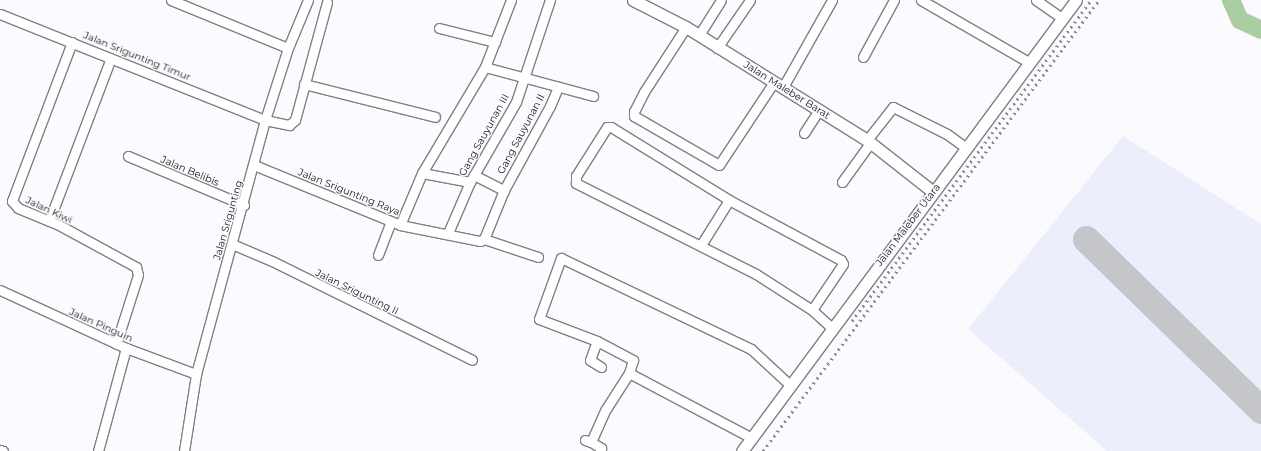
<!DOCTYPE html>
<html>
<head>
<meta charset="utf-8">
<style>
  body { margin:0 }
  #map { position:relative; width:1261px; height:451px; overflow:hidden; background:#fbfbff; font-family:Montserrat,sans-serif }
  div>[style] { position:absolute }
  .built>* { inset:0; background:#edeefb }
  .river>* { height:18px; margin:-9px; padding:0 9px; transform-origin:9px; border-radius:9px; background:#a9cca3 }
  .taxiway>* { height:27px; margin:-13.5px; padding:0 13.5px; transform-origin:13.5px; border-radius:13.5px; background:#c5c6c9 }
  .roads { filter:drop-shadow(1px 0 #7f8085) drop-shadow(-1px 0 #7f8085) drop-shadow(0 1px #7f8085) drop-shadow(0 -1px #7f8085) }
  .minor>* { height:9px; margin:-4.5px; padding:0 4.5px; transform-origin:4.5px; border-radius:4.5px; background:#fff }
  .tertiary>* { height:11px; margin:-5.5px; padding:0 5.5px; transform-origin:5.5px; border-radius:5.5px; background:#fff }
  .rail>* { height:3px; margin-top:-1.5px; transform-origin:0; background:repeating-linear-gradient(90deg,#8f9093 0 2px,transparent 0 6px) }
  span { translate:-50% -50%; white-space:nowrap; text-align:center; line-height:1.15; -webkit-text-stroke:3px #fbfbff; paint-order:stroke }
  .street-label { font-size:10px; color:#141516 }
</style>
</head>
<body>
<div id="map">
  <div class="built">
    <div style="clip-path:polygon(1123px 136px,1261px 224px,1261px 451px,1107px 451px,968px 329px)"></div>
  </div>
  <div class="river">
    <div style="left:1231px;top:0;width:22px;rotate:66deg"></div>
    <div style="left:1240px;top:20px;width:23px;rotate:25deg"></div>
  </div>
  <div class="taxiway">
    <div style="left:1086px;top:239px;width:245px;rotate:44.3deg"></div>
  </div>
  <div class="roads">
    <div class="minor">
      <div style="left:171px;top:0;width:126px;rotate:22.3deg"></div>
      <div style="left:921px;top:0;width:126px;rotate:30deg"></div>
      <div style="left:1036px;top:0;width:33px;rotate:35deg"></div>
      <div style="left:0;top:14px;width:285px;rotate:21.8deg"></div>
      <div style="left:265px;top:120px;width:25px;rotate:12deg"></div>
      <div style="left:289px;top:125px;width:8px;rotate:-40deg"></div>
      <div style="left:295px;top:120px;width:122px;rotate:-74.8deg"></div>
      <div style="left:686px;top:27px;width:77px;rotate:122.9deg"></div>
      <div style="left:644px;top:92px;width:22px;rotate:117deg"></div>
      <div style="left:634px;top:112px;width:4px;rotate:90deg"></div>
      <div style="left:634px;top:116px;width:98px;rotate:30deg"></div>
      <div style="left:719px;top:165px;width:100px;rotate:-56.5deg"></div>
      <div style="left:439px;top:28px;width:58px;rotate:14deg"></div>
      <div style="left:699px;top:35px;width:41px;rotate:-57.8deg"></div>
      <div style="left:72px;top:42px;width:170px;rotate:110.7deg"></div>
      <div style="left:12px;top:201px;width:9px;rotate:49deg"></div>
      <div style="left:18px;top:208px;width:44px;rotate:22.5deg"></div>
      <div style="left:59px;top:225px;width:88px;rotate:28.6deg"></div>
      <div style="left:136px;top:267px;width:8px;rotate:76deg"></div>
      <div style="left:138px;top:275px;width:72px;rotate:107.7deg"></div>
      <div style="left:717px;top:48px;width:58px;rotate:-55.5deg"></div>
      <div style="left:863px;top:57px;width:65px;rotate:-61.5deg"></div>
      <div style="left:485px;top:67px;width:112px;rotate:15deg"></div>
      <div style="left:304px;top:84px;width:135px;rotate:14.1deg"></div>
      <div style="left:783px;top:87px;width:100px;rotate:-60.6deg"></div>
      <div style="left:804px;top:133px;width:27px;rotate:-57deg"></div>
      <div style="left:867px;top:140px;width:42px;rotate:-51.8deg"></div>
      <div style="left:893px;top:107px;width:60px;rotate:26.6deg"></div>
      <div style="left:947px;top:134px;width:24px;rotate:36deg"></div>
      <div style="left:128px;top:156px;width:126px;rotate:22.9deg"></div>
      <div style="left:254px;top:165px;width:158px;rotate:22.3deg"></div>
      <div style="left:400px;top:225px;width:82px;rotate:11.3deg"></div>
      <div style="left:480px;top:241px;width:4px;rotate:-27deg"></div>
      <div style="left:422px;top:173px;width:49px;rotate:10.6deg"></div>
      <div style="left:474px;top:175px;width:34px;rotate:27deg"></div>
      <div style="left:504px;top:190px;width:96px;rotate:-61.3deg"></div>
      <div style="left:550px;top:106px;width:21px;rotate:-67deg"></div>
      <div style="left:842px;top:182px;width:48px;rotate:-54.3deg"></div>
      <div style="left:49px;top:221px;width:174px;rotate:-69.2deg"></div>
      <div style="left:400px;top:225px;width:56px;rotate:-67.1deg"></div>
      <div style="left:422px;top:173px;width:123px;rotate:-59.3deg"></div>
      <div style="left:485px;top:67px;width:72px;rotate:-68.8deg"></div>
      <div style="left:448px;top:233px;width:56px;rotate:-66.7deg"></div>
      <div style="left:470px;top:182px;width:92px;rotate:-60.1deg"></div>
      <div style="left:516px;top:102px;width:108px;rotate:-71.6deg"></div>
      <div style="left:484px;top:239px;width:57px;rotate:18.4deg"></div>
      <div style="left:484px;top:239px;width:53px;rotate:-67.8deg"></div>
      <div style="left:232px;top:244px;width:43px;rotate:23deg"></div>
      <div style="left:272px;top:261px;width:223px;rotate:26.3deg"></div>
      <div style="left:701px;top:245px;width:53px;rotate:-58.1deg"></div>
      <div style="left:378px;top:255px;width:36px;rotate:-69deg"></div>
      <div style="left:0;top:290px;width:139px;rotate:24.7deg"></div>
      <div style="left:126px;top:348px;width:75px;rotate:20.4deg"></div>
      <div style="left:812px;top:310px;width:67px;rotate:-147.3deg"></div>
      <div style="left:756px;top:274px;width:202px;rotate:-153.2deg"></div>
      <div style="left:576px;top:183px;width:7px;rotate:-90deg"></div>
      <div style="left:576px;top:176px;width:58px;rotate:-57.7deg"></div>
      <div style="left:607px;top:127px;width:4px"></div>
      <div style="left:611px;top:127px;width:139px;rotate:31.7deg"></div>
      <div style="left:729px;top:200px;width:127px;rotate:28.2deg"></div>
      <div style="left:841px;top:260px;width:4px;rotate:63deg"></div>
      <div style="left:843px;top:264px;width:55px;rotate:124deg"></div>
      <div style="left:812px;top:310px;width:27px;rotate:42deg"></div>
      <div style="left:597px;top:341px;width:41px;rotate:27.8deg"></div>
      <div style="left:633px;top:360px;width:14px;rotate:107deg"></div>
      <div style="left:629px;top:373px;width:139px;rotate:27.9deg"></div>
      <div style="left:601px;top:367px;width:13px;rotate:-148deg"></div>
      <div style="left:590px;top:360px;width:20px;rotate:-70deg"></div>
      <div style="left:597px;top:341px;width:62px;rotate:-159.2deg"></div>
      <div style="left:539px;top:319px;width:65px;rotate:-70.2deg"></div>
      <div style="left:561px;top:258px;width:211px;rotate:25.6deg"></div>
      <div style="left:751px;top:349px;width:53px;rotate:42.7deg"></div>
      <div style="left:585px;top:440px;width:6px;rotate:18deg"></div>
      <div style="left:591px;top:442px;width:36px;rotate:-66deg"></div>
      <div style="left:606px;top:409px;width:43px;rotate:-57.4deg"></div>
      <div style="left:591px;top:442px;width:12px;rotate:31deg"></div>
      <div style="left:601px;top:448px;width:3px;rotate:108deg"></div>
      <div style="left:0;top:450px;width:3px;rotate:18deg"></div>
      <div style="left:98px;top:451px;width:107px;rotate:-74.8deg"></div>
      <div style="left:184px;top:451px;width:78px;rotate:-81.1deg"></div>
      <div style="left:196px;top:374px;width:263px;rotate:-74.8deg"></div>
      <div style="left:265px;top:120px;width:76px;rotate:-72.3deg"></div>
      <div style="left:288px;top:48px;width:52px;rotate:-67.4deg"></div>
    </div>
    <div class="tertiary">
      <div style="left:633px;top:0;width:59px;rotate:27deg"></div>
      <div style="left:686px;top:27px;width:213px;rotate:32deg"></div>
      <div style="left:867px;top:140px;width:84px;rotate:38.2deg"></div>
      <div style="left:742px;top:451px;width:561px;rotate:-53.48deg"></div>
    </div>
  </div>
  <div class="rail">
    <div style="left:852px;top:321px;width:400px;rotate:-53.3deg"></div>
    <div style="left:763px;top:451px;width:562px;rotate:-53.31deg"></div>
  </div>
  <div class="street-label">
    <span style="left:137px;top:56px;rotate:22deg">Jalan Srigunting Timur</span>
    <span style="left:787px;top:90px;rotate:32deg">Jalan Maleber Barat</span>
    <span style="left:521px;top:134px;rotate:-62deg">Gang Sauyunan II</span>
    <span style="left:484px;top:135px;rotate:-61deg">Gang Sauyunan III</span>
    <span style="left:190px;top:171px;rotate:23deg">Jalan Belibis</span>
    <span style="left:349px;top:192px;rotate:22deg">Jalan Srigunting Raya</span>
    <span style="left:49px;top:210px;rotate:25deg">Jalan Kiwi</span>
    <span style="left:228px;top:220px;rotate:-74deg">Jalan Srigunting</span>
    <span style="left:908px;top:225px;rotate:-53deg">Jalan Maleber Utara</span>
    <span style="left:357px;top:292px;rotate:26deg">Jalan Srigunting II</span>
    <span style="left:101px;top:325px;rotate:24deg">Jalan Pinguin</span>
  </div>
</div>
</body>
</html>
